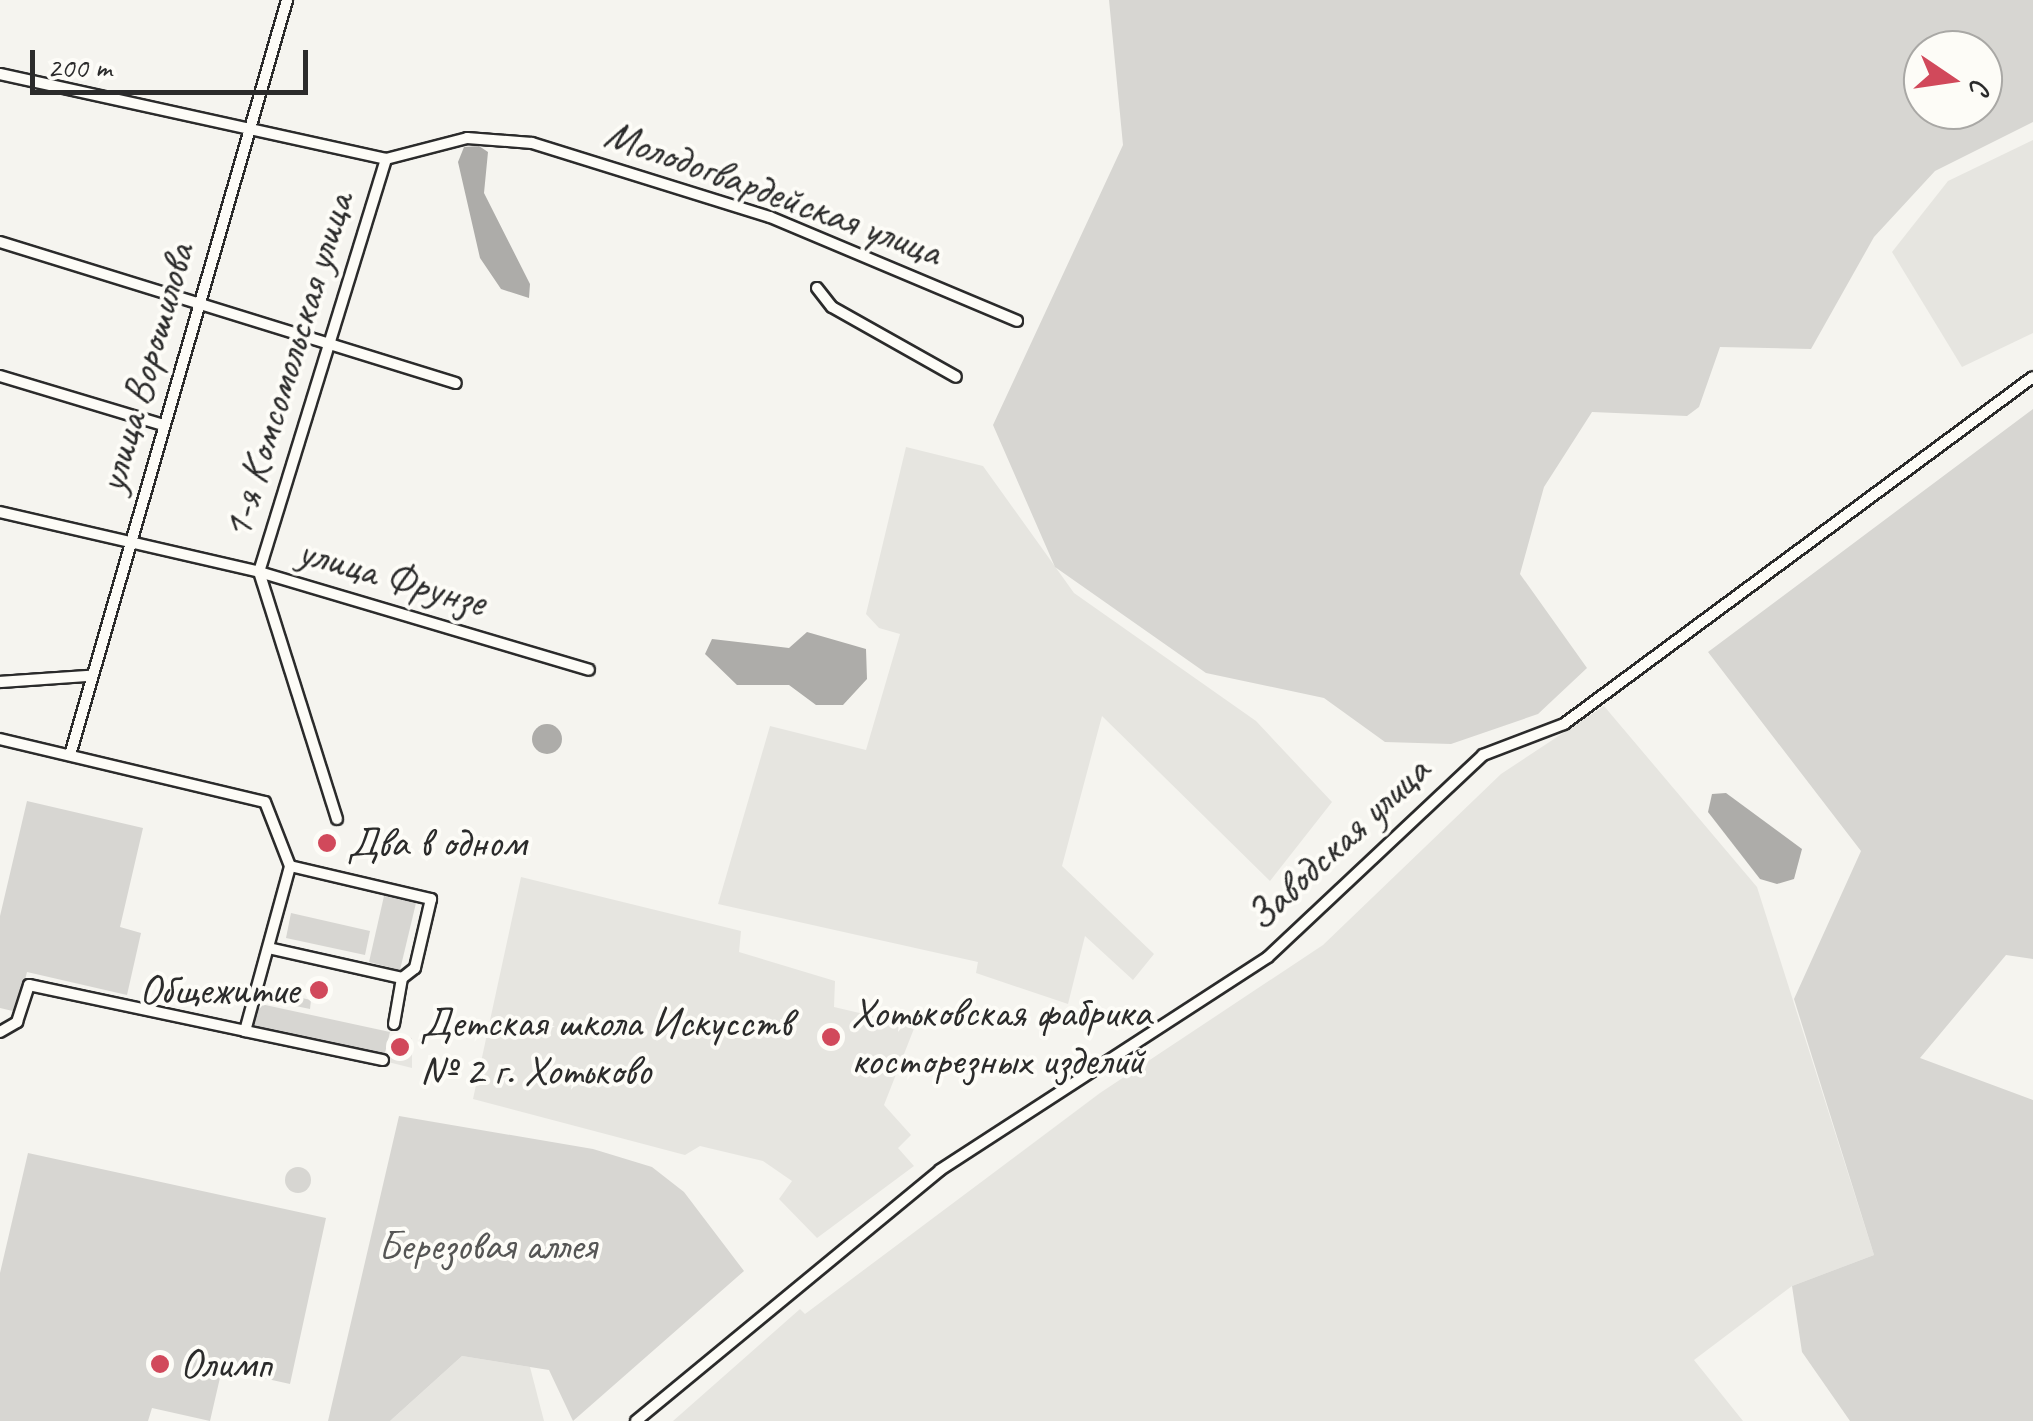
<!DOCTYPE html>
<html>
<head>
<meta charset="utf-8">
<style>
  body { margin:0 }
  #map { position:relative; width:2033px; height:1421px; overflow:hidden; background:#f5f4ef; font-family:Caveat,sans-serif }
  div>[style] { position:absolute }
  .built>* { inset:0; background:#e6e5e0 }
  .green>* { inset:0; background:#d7d6d2 }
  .round { border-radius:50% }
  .water>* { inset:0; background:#adaca9 }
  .roads { filter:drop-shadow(2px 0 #2b2b2b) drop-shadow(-2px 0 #2b2b2b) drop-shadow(0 2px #2b2b2b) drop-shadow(0 -2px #2b2b2b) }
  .street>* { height:10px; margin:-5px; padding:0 5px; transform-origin:5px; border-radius:5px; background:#fdfcf7 }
  .dots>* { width:28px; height:28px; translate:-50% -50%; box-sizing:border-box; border:5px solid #fdfcf7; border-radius:50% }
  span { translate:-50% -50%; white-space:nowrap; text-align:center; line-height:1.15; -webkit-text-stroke:8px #fdfcf7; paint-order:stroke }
  .street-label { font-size:42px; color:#2b2b2b }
  .poi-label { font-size:42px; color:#2b2b2b }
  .left { translate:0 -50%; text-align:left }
  .right { translate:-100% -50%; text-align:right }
  .park-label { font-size:42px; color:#565655 }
  .north { position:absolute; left:1903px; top:30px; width:100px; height:100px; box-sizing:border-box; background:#fdfcf7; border:2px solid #a9a8a5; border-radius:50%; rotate:103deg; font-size:28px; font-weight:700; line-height:40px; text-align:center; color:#2b2b2b }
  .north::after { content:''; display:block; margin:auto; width:35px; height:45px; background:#d1495b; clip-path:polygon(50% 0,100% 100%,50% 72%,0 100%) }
  .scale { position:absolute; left:30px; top:50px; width:278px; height:45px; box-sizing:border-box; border:5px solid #2b2b2b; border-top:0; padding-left:12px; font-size:30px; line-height:35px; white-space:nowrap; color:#2b2b2b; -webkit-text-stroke:8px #fdfcf7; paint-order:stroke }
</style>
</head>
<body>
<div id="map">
  <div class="built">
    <div style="clip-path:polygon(2033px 140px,2033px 333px,1962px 367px,1892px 252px,1948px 181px)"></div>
    <div style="clip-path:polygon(906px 447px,983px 466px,1074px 593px,1256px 721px,1332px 802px,1270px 881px,1102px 716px,1062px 866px,1154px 954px,1133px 980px,1085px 936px,1068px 1004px,976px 973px,978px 962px,718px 904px,770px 726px,866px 750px,900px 634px,879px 628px,866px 614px)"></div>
    <div style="clip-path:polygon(1604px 706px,1757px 887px,1874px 1255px,1792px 1286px,1694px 1360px,1743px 1421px,673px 1421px,800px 1309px,805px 1314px,1100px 1093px,1323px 945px,1501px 774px)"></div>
    <div style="clip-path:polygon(521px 877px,741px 931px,739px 952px,835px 981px,834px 1007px,915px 1026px,884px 1105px,911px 1135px,898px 1148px,914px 1166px,817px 1238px,779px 1199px,792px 1181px,763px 1161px,700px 1146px,685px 1155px,473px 1099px)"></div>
    <div style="clip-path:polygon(394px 1034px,412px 1038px,412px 1068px,388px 1062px)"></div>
    <div style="clip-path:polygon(462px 1356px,530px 1367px,544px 1421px,390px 1421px)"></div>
  </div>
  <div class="green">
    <div style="clip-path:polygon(evenodd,1109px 0,2033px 0,2033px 122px,1935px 171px,1874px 237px,1811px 349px,1720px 347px,1699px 407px,1687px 416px,1592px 412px,1544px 487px,1520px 574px,1587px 668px,1538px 714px,1451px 744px,1385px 742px,1324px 698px,1206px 673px,1055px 567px,993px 425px,1123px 145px,1109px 0,1923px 50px,1983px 50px,1983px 110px,1923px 110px,1923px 50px)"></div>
    <div style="clip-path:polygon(2033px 409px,2033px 959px,2006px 955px,1920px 1058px,2033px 1100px,2033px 1421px,1850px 1421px,1802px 1352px,1792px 1286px,1874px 1255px,1794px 999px,1861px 851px,1708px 652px)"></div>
    <div style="clip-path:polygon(27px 801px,143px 828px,120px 927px,141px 933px,127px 995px,27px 972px,17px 1012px,0 1008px,0 916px)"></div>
    <div style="clip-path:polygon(384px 896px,416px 903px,400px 970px,369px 962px)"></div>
    <div style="clip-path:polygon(291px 913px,370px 931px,365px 955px,286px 938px)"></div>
    <div style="clip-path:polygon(270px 991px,311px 1000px,310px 1009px,267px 1000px)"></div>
    <div style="clip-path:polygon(256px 1003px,390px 1032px,384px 1057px,251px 1028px)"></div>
    <div style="clip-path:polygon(399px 1116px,593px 1149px,652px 1167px,684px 1192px,744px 1271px,573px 1421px,549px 1370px,462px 1356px,390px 1421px,328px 1421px)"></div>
    <div style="clip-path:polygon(28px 1153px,326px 1218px,290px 1384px,222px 1369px,210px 1421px,152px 1408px,148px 1421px,0 1421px,0 1273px)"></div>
    <div class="round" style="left:285px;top:1167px;width:26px;height:26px"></div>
  </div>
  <div class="water">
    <div style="clip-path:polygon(479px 146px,488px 152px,484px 193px,530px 284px,529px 298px,501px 289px,480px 258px,458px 162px,464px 147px)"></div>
    <div style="clip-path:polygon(807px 632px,866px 649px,867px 679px,843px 705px,816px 705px,789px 685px,737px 685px,705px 654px,712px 639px,789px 648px)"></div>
    <div class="round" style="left:532px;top:724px;width:30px;height:30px"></div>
    <div style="clip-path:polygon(1726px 793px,1802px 849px,1794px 879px,1777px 884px,1760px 879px,1708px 812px,1712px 794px)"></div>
  </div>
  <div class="roads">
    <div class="street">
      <div style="left:0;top:74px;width:395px;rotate:12.4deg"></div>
      <div style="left:386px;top:159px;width:84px;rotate:-14.5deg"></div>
      <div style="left:467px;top:138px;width:65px;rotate:4.4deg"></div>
      <div style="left:532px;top:143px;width:249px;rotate:17.3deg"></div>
      <div style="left:770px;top:217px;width:268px;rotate:22.8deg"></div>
      <div style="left:0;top:242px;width:477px;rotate:17.2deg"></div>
      <div style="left:817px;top:288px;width:24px;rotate:52deg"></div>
      <div style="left:832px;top:307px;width:142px;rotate:29.4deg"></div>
      <div style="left:0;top:376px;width:170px;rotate:16.7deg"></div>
      <div style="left:0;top:512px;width:266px;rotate:13deg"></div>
      <div style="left:259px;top:572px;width:344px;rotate:16.5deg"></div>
      <div style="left:0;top:682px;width:89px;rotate:-3.9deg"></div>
      <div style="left:0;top:739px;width:272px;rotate:13.4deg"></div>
      <div style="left:265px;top:802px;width:69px;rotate:68.7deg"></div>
      <div style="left:290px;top:866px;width:145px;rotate:13.2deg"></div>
      <div style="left:431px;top:899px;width:71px;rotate:103.1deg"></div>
      <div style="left:415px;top:968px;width:16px;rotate:142deg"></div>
      <div style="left:402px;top:978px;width:133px;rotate:-167.4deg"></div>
      <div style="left:70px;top:755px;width:786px;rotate:-73.96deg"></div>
      <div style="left:337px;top:819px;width:259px;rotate:-107.5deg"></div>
      <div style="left:259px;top:572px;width:432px;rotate:-72.9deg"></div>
      <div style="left:394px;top:1024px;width:47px;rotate:-80.1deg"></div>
      <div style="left:245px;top:1031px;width:141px;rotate:11.9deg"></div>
      <div style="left:0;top:1032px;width:20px;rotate:-30deg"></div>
      <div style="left:17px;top:1022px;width:39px;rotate:-72deg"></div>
      <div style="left:29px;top:985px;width:221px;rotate:12deg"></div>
      <div style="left:245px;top:1031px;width:171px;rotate:-74.7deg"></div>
      <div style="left:636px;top:1421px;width:394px;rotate:-39.5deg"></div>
      <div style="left:940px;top:1170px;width:391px;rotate:-33deg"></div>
      <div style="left:1268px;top:957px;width:295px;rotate:-43.2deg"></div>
      <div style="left:1483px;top:755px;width:87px;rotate:-20.9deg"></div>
      <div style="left:1564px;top:724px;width:583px;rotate:-36.5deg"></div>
    </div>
  </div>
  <div class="dots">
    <div style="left:327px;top:843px;background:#d1495b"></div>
    <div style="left:319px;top:990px;background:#d1495b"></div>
    <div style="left:831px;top:1037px;background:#d1495b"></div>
    <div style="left:400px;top:1047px;background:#d1495b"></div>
    <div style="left:160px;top:1364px;background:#d1495b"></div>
  </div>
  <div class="street-label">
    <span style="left:773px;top:193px;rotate:20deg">Молодогвардейская улица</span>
    <span style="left:288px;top:366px;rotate:-73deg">1-я Комсомольская улица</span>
    <span style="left:146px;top:368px;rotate:-74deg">улица Ворошилова</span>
    <span style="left:392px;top:577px;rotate:16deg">улица Фрунзе</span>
    <span style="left:1338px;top:844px;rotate:-43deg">Заводская улица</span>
  </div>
  <div class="poi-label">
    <span class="left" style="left:347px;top:843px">Два в одном</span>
    <span class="right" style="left:299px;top:990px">Общежитие</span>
    <span class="left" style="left:851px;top:1037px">Хотьковская фабрика<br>косторезных изделий</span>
    <span class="left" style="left:420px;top:1047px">Детская школа Искусств<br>№ 2 г. Хотьково</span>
    <span class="left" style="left:180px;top:1364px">Олимп</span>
  </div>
  <div class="park-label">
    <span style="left:487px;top:1246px">Березовая аллея</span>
  </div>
  <div class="north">С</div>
  <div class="scale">200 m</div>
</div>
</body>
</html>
